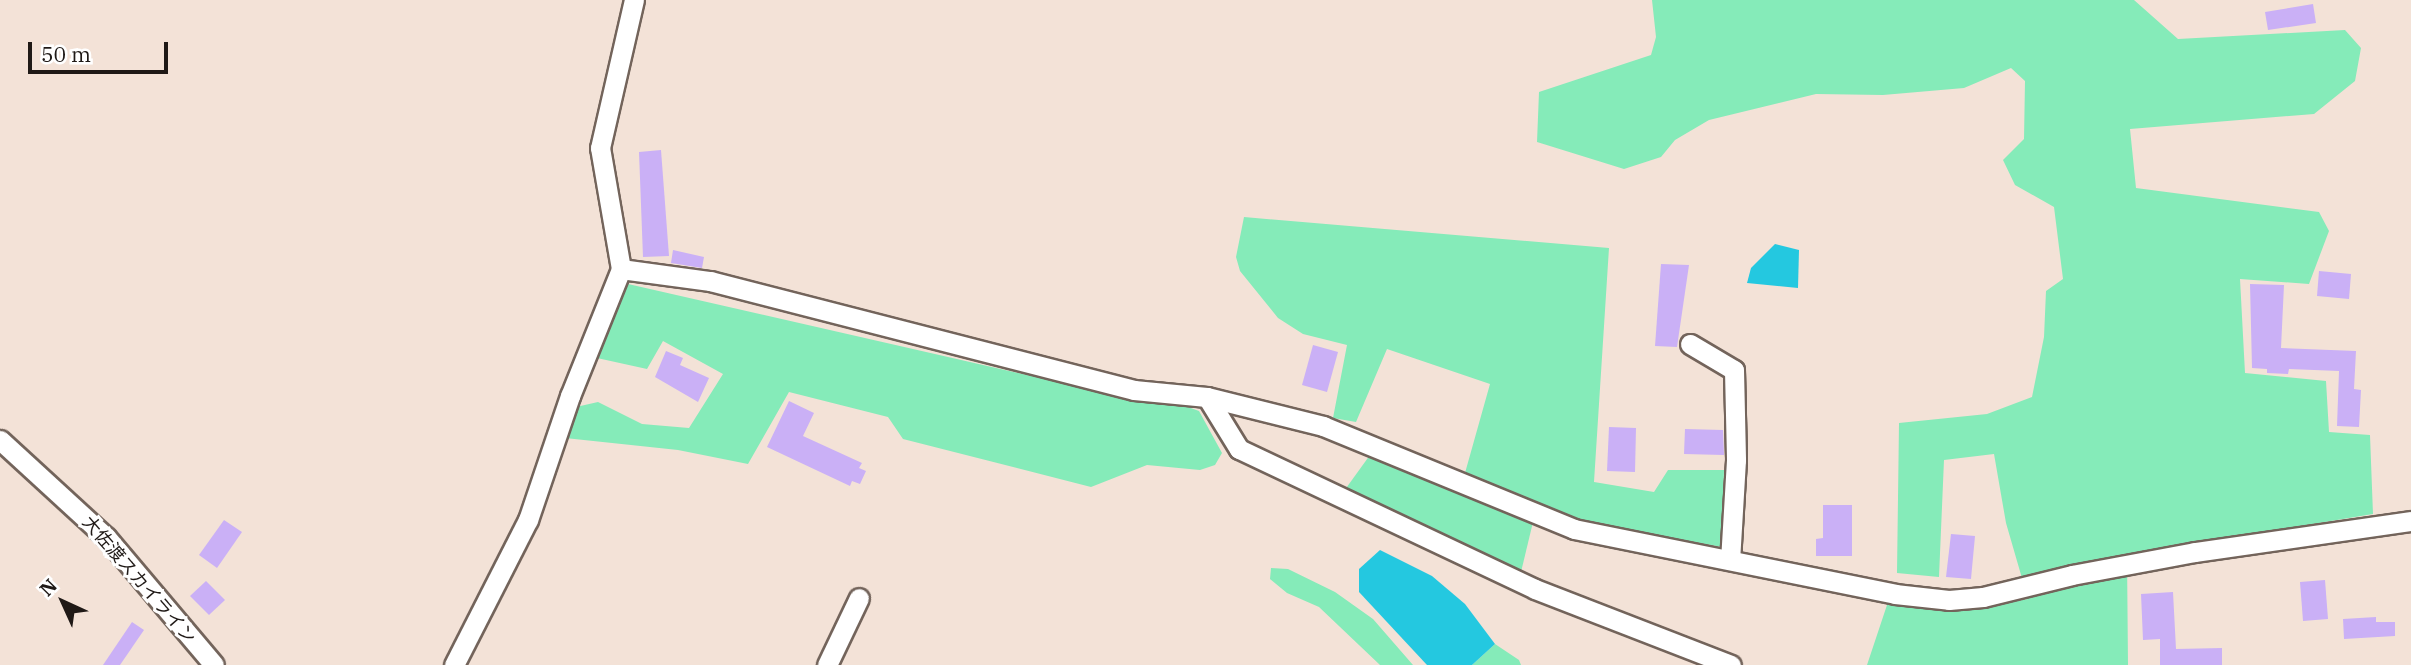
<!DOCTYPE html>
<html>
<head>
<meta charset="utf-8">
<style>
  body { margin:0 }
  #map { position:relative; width:2411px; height:665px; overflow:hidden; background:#f3e2d7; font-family:"IBM Plex Serif","Noto Sans JP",serif }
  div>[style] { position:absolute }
  .green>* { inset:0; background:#85ebb9 }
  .water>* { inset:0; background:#24c8e0 }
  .building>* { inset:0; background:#cab0f6 }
  .roads { filter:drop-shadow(2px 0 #73645b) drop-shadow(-2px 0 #73645b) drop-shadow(0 2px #73645b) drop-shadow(0 -2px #73645b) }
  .minor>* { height:19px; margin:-9.5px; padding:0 9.5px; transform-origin:9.5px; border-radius:9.5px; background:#fff }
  span { translate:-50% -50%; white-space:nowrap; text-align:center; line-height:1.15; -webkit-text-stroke:6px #fff; paint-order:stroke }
  .street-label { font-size:18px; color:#1f1916 }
  .north { position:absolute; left:28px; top:567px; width:70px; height:70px; -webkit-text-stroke:5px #fff; paint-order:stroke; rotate:315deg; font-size:19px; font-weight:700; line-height:28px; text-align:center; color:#1f1916 }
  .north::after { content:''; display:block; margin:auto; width:24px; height:32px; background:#1f1916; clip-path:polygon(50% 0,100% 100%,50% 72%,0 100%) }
  .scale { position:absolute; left:28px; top:42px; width:140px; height:32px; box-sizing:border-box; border:4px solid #1f1916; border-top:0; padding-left:9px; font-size:21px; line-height:24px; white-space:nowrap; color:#1f1916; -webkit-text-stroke:5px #fff; paint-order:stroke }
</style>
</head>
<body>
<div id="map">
  <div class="green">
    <div style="clip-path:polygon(1652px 0,2134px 0,2178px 39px,2345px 30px,2361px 48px,2355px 81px,2314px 114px,2130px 129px,2136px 188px,2319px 212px,2329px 231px,2309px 284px,2240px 279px,2245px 373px,2326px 381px,2329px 432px,2370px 435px,2373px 514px,2127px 555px,2128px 665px,1867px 665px,1888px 602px,1977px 608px,2028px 599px,2006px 523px,1994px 454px,1944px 460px,1939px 577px,1897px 573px,1899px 423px,1987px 414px,2032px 397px,2044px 337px,2046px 291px,2063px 279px,2054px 207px,2015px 185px,2003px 160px,2024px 139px,2025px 81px,2011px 68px,1964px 88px,1883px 95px,1816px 94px,1709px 120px,1675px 140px,1661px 157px,1624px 169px,1537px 142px,1539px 92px,1651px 55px,1656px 37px)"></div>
    <div style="clip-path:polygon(1244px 217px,1609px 248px,1594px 482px,1654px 492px,1668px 470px,1724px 470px,1722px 547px,1574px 521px,1465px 473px,1490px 384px,1387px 349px,1356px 422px,1333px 418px,1347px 345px,1303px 334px,1278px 318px,1240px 271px,1236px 257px)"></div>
    <div style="clip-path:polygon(628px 284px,1084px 388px,1177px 403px,1199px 411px,1222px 453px,1215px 465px,1200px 470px,1147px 465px,1091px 487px,903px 439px,888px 417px,789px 392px,748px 464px,678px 450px,565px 438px,576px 407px,598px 402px,642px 424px,689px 428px,723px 374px,663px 341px,647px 369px,597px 358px)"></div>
    <div style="clip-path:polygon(1370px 455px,1533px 522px,1521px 572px,1344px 491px)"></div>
    <div style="clip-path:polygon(1271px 568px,1288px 569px,1335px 592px,1373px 619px,1413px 665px,1380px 665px,1319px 607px,1287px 593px,1270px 579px)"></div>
    <div style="clip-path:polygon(1495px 644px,1519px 660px,1521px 665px,1472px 665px)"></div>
  </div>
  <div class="water">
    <div style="clip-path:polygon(1775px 244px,1799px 250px,1798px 288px,1747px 283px,1751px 268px)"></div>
    <div style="clip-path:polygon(1380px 550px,1432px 576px,1465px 604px,1495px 644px,1472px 665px,1427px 665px,1359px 592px,1359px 569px)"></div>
  </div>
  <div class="building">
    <div style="clip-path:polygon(2313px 4px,2316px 23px,2268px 30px,2265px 12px)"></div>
    <div style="clip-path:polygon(661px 150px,669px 256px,643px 257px,639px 152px)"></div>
    <div style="clip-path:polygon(673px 250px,704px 257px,702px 268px,671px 263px)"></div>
    <div style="clip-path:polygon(1661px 264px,1689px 265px,1677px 347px,1655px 346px)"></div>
    <div style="clip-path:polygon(2319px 271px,2351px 274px,2349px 299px,2317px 296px)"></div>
    <div style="clip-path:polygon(2250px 284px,2284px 285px,2281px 348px,2356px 351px,2354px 389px,2361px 390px,2359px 427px,2337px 426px,2339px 371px,2289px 369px,2288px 374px,2267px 373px,2267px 369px,2252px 368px)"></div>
    <div style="clip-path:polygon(1313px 345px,1338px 352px,1327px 392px,1302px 385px)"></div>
    <div style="clip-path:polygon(666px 351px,683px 358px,680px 365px,709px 378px,698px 402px,655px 377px)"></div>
    <div style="clip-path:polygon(789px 401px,814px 413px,803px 436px,862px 463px,859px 468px,866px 471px,860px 484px,852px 481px,850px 486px,767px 447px)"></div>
    <div style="clip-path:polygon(1609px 427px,1636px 428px,1635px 472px,1607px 471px)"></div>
    <div style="clip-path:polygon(1685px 429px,1723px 430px,1724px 455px,1684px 454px)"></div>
    <div style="clip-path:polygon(1823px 505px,1852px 505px,1852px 556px,1816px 556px,1816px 539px,1823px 538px)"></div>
    <div style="clip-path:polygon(224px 520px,242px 532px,217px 568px,199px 555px)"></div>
    <div style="clip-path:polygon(1951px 534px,1975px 536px,1971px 579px,1946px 577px)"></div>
    <div style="clip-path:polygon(2325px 580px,2328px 619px,2303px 621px,2300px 582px)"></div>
    <div style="clip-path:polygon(206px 581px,225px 600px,209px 615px,190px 596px)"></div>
    <div style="clip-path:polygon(2173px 592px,2176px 649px,2222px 648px,2222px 665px,2160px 665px,2160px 639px,2143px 640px,2141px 594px)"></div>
    <div style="clip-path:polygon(2376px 617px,2376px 622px,2395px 622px,2395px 636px,2344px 639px,2343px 619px)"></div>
    <div style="clip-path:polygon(132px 622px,144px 630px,120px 665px,103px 665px)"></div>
  </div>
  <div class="roads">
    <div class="minor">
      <div style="left:621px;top:269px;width:90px;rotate:7.7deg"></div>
      <div style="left:710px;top:281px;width:438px;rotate:14.4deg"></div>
      <div style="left:1134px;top:390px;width:73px;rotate:5.5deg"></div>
      <div style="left:1207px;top:397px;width:120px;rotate:14deg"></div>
      <div style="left:1323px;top:426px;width:271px;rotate:22.3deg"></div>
      <div style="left:1574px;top:529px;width:328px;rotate:11.4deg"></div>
      <div style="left:1895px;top:594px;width:54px;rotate:6.3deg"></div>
      <div style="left:1949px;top:600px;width:34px;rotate:-5deg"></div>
      <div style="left:1983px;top:597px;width:92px;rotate:-13.9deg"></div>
      <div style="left:2072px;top:575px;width:125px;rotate:-10.6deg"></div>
      <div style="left:2195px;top:552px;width:218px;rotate:-8.2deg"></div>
      <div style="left:1690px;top:344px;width:51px;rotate:30.6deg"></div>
      <div style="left:1734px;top:370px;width:90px;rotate:88.7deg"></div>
      <div style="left:1736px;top:460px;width:100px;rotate:93.4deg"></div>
      <div style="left:1207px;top:397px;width:61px;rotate:58.4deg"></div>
      <div style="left:1239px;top:449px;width:327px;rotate:25.3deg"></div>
      <div style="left:1535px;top:589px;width:210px;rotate:21.2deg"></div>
      <div style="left:0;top:440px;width:144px;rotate:42.5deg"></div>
      <div style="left:106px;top:537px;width:167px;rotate:49.8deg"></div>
      <div style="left:454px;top:665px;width:163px;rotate:-63deg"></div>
      <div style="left:528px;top:520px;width:131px;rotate:-71.3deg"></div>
      <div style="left:570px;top:396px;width:137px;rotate:-68.1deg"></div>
      <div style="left:621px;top:269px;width:123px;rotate:-99.8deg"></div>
      <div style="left:600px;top:148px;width:152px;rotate:-77.1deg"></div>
      <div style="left:827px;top:665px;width:74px;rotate:-64.5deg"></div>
    </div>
  </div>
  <div class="street-label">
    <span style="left:139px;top:580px;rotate:49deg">大佐渡スカイライン</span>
  </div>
  <div class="north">N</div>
  <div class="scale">50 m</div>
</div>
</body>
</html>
